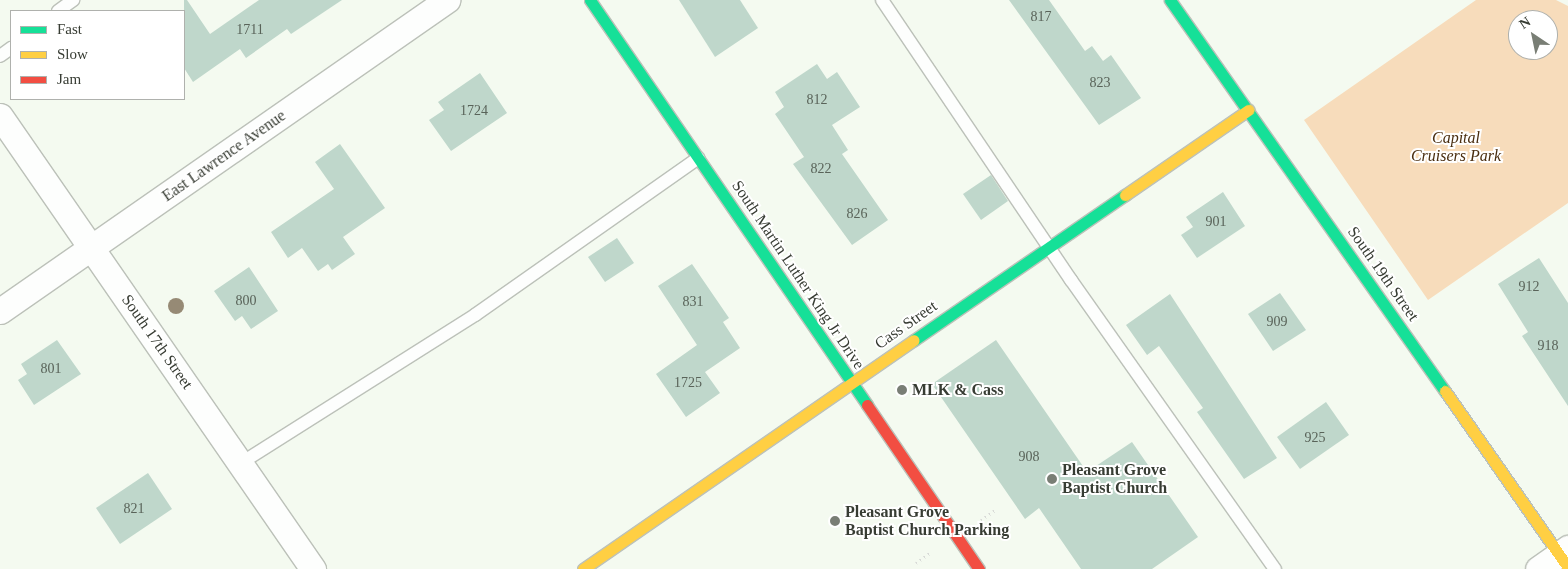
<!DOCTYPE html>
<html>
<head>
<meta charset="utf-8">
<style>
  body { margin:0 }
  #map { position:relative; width:1568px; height:569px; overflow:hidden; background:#f4faf0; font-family:Georgia,serif }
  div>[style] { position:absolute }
  .green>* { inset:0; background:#f7dcbb }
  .building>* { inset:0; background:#bfd7cb }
  .path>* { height:3px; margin-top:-1.5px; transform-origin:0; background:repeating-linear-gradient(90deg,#d8dad7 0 1px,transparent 0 5px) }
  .roads { filter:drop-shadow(1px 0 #bcc1b9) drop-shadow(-1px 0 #bcc1b9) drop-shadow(0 1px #bcc1b9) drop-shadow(0 -1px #bcc1b9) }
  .lane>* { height:12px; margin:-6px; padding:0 6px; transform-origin:6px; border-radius:6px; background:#fdfefd }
  .street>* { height:25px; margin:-12.5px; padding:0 12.5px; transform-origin:12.5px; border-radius:12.5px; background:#fdfefd }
  .fast>* { height:11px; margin:-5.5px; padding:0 5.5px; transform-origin:5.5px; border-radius:5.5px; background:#16e098 }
  .slow>* { height:11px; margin:-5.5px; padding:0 5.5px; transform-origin:5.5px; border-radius:5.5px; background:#ffcf43 }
  .jam>* { height:11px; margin:-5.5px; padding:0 5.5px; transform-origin:5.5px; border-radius:5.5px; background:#f24e42 }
  .trees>* { width:16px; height:16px; margin:-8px; border-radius:50%; background:#968a75 }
  .dots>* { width:14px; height:14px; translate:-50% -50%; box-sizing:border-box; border:2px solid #fff; border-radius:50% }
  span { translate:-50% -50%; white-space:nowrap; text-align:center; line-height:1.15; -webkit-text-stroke:4px #fff; paint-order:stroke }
  .number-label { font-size:14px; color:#596359 }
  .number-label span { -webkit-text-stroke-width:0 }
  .park-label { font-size:16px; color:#4a2e10; font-style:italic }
  .street-label { font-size:16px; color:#373c33 }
  .poi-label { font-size:16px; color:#373c33; font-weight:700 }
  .left { translate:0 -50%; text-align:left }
  .legend { position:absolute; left:10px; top:10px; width:175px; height:90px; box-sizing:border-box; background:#fff; border:1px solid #afb1ad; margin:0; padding:6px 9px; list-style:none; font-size:15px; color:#373c33 }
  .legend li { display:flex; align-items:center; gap:10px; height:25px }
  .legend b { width:25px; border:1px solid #afb1ad }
  .north { position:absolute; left:1508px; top:10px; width:50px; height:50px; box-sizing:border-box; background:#fff; border:1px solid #afb1ad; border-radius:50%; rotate:326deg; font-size:14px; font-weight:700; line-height:20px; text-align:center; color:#373c33 }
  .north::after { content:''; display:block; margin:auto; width:18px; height:22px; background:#797e75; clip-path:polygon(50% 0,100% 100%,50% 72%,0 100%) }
</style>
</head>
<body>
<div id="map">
  <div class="green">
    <div style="clip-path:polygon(evenodd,1476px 0,1556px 0,1568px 6px,1568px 203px,1428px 300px,1304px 120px,1476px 0,1518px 20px,1548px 20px,1548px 50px,1518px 50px,1518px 20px)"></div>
  </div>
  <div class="building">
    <div style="clip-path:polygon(184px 0,187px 0,210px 34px,259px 0,342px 0,291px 34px,287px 29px,246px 58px,240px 49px,193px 82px,184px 68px)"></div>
    <div style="clip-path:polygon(679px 0,740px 0,758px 28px,715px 57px)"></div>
    <div style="clip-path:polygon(1009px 0,1049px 0,1085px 51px,1092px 46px,1103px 61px,1111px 55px,1141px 98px,1099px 125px)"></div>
    <div style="clip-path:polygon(817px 64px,827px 79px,837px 72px,860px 107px,832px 125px,848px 150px,842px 154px,888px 220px,852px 245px,793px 164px,804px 157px,775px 114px,784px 107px,775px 92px)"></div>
    <div style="clip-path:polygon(480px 73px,507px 113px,451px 151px,429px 120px,444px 110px,438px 102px)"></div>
    <div style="clip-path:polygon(340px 144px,385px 208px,343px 237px,355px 254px,332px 270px,328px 264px,318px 271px,302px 248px,288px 258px,271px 232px,334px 189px,315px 162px)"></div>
    <div style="clip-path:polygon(991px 175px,1008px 201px,981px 220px,963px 194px)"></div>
    <div style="clip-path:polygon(1223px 192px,1245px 226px,1197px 258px,1181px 235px,1193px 227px,1186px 217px)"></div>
    <div style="clip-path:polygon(617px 238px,634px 263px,605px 282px,588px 257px)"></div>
    <div style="clip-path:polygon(1539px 258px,1568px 303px,1568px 406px,1522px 336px,1528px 332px,1498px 284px)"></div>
    <div style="clip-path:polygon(692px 264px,729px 318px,723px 322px,740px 348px,705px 372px,720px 393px,686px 417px,656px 374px,697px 345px,658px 286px)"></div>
    <div style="clip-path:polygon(249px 267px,278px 311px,251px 329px,242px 316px,235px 321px,214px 291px)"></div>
    <div style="clip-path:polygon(1280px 293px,1306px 330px,1273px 351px,1248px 314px)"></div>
    <div style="clip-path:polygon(1170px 294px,1277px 458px,1244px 479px,1197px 412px,1203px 408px,1159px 346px,1147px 355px,1126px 325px)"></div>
    <div style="clip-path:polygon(57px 340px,81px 374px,34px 405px,18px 380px,27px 374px,21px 364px)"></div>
    <div style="clip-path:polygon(996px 340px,1087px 472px,1132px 442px,1198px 537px,1152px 569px,1081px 569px,1039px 508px,1025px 519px,932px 384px)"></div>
    <div style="clip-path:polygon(1326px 402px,1349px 435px,1300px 469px,1277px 437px)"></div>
    <div style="clip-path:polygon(148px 473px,172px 509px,120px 544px,96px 508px)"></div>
  </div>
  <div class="path">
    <div style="left:981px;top:520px;width:19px;rotate:-35deg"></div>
    <div style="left:916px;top:563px;width:17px;rotate:-36deg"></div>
  </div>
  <div class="roads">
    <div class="lane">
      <div style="left:882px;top:0;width:338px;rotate:56deg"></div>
      <div style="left:1071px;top:280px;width:354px;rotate:54.8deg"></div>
      <div style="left:58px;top:11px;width:19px;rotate:-36deg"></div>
      <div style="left:0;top:56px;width:14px;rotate:-36deg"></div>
      <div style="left:241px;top:463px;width:277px;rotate:-32.3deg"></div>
      <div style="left:475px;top:315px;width:273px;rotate:-35.1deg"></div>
    </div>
    <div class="street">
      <div style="left:0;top:116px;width:551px;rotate:55.36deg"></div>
      <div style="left:0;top:311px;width:545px;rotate:-34.83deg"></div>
      <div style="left:1538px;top:569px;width:37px;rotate:-35deg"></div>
    </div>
    <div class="fast">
      <div style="left:590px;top:0;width:491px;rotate:55.6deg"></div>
      <div style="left:1170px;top:0;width:478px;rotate:54.9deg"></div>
      <div style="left:914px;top:340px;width:256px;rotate:-34.5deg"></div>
    </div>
    <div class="slow">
      <div style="left:1125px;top:195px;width:150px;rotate:-34.6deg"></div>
      <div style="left:1445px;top:391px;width:215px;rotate:55.1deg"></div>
      <div style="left:583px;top:569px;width:402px;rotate:-34.7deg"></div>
    </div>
    <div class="jam">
      <div style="left:867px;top:405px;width:199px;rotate:55.7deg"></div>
    </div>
  </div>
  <div class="trees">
    <div style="left:176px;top:306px"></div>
  </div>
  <div class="dots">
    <div style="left:902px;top:390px;background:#797e75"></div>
    <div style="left:1052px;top:479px;background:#797e75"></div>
    <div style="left:835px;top:521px;background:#797e75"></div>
  </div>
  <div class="number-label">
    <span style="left:1041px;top:17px">817</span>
    <span style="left:250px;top:30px">1711</span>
    <span style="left:1100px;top:83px">823</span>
    <span style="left:817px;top:100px">812</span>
    <span style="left:474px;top:111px">1724</span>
    <span style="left:821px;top:169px">822</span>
    <span style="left:857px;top:214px">826</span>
    <span style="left:1216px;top:222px">901</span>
    <span style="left:1529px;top:287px">912</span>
    <span style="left:246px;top:301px">800</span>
    <span style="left:693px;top:302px">831</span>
    <span style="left:1277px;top:322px">909</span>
    <span style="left:1548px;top:346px">918</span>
    <span style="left:51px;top:369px">801</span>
    <span style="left:688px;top:383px">1725</span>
    <span style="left:1315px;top:438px">925</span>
    <span style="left:1029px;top:457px">908</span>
    <span style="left:134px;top:509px">821</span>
  </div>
  <div class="park-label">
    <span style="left:1456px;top:147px">Capital<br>Cruisers Park</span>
  </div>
  <div class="street-label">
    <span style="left:224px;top:156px;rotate:-35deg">East Lawrence Avenue</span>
    <span style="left:1383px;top:274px;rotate:55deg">South 19th Street</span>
    <span style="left:798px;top:275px;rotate:56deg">South Martin Luther King Jr Drive</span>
    <span style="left:906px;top:325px;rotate:-35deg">Cass Street</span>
    <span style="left:157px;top:342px;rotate:55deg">South 17th Street</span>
  </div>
  <div class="poi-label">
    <span class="left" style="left:912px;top:390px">MLK &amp; Cass</span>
    <span class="left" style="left:1062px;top:479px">Pleasant Grove<br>Baptist Church</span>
    <span class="left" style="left:845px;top:521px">Pleasant Grove<br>Baptist Church Parking</span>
  </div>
  <ul class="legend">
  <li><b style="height:6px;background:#16e098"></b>Fast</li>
  <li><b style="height:6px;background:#ffcf43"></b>Slow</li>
  <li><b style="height:6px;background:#f24e42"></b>Jam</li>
  </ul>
  <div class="north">N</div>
</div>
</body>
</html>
